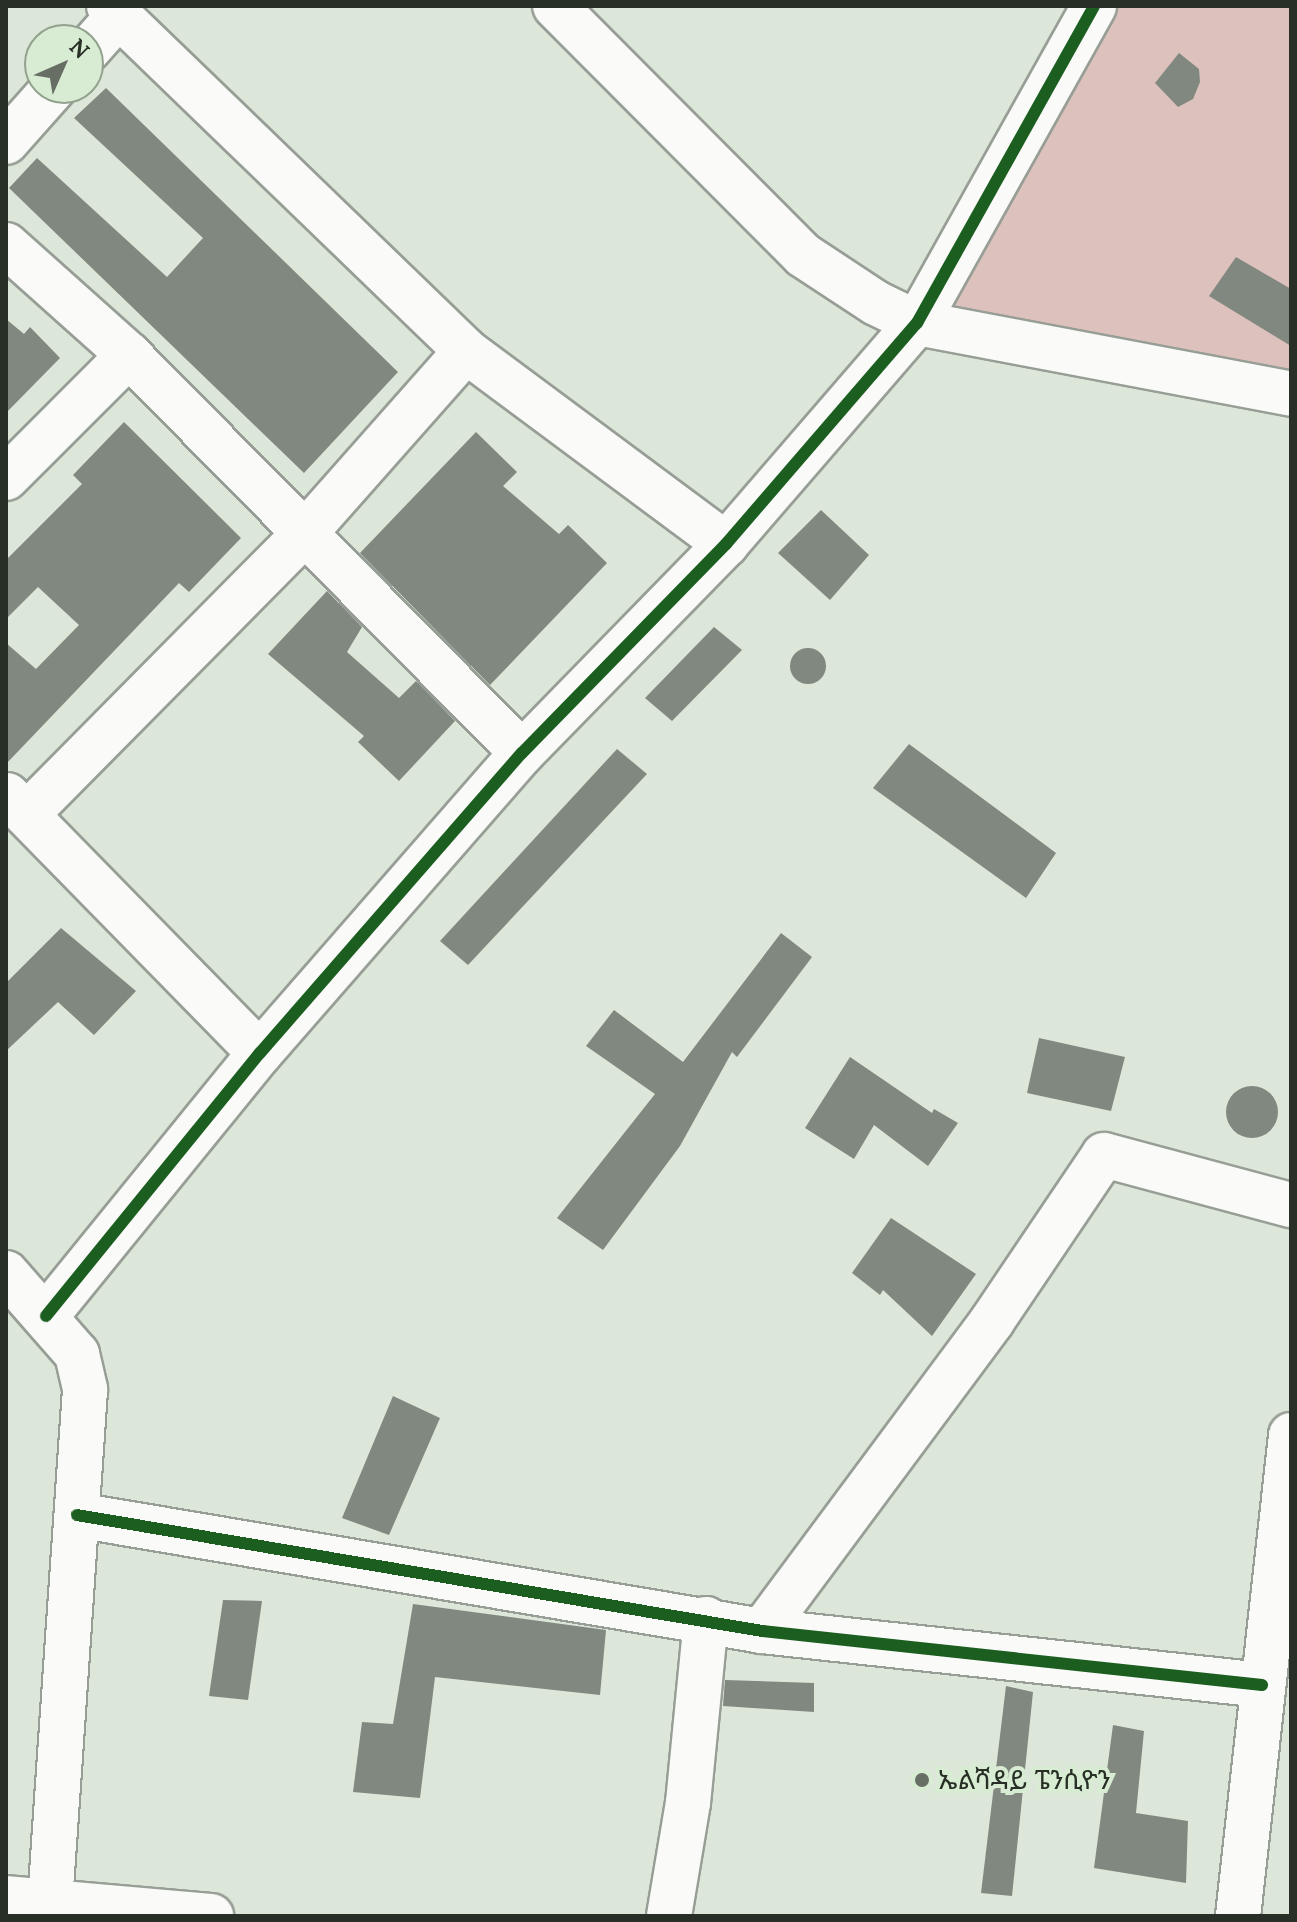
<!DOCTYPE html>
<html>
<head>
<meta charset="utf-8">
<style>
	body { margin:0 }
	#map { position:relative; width:1297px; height:1922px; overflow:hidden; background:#dce6d9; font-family:Lora,"Noto Sans Ethiopic",serif }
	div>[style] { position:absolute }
	.green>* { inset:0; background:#ddc1bc }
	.building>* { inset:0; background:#81887f }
	.round { border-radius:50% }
	.roads { filter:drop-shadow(2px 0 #979e95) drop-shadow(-2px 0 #979e95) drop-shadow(0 2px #979e95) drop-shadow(0 -2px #979e95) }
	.minor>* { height:44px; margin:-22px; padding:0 22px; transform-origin:22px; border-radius:22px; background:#fafbf9 }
	.cycleway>* { height:12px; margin:-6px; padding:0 6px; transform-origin:6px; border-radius:6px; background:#1b5e20 }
	.dots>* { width:22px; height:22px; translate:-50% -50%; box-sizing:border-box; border:4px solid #d8ecd3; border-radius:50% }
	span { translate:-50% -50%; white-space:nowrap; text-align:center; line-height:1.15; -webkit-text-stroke:8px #d8ecd3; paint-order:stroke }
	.poi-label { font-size:26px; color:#282f26 }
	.left { translate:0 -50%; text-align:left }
	.frame { position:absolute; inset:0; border:8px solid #282f26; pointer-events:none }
	.north { position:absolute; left:24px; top:24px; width:80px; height:80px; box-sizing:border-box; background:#d8ecd3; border:2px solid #92a08e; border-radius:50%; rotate:45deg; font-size:22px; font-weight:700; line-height:32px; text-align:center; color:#282f26 }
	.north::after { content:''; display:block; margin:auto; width:28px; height:36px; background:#676f65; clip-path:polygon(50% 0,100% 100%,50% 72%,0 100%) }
</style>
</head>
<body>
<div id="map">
	<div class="green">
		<i style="clip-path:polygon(1093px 6px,1291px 6px,1291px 393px,920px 313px)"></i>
	</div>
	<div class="building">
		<i style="clip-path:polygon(1179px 53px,1199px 69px,1200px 82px,1193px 99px,1178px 107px,1155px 83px)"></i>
		<i style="clip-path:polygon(106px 88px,398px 372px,304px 473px,9px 188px,37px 158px,167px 277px,203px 238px,74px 118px)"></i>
		<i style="clip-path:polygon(1236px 257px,1291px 289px,1291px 346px,1209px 296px)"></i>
		<i style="clip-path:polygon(6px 319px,24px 334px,30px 327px,60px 358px,6px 413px)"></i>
		<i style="clip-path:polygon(124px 422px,241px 538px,189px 592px,179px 583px,6px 764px,6px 643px,36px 669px,79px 625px,38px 587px,6px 619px,6px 560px,82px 484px,73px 475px)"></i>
		<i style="clip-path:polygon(476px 432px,517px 472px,503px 486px,559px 534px,568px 525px,607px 563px,490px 685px,360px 553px)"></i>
		<i style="clip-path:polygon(821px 510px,869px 555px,830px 600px,778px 553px)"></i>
		<i style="clip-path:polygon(327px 591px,362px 627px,347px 652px,399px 698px,416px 681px,455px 721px,399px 781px,358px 742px,364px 736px,268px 654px)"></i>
		<i style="clip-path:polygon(714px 627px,742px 650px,672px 721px,645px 698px)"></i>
		<i class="round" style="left:790px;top:648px;width:36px;height:36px"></i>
		<i style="clip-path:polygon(909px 744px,1056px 853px,1026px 898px,873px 788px)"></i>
		<i style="clip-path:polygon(617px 749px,647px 774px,468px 965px,440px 941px)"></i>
		<i style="clip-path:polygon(61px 928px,136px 991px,94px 1035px,58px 1002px,6px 1051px,6px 983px)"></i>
		<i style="clip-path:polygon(781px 933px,812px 957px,737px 1057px,732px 1052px,680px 1146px,603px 1250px,557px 1218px,655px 1094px,586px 1046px,614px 1010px,683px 1062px)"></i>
		<i style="clip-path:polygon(1039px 1038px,1125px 1057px,1111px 1111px,1027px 1093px)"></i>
		<i style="clip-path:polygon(850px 1057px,932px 1113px,934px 1109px,958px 1123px,928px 1166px,874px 1125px,854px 1159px,805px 1128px)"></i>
		<i class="round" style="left:1226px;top:1086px;width:52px;height:52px"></i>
		<i style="clip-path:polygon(891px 1218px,976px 1274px,932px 1336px,883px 1290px,880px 1295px,852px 1273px)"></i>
		<i style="clip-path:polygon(393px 1396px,440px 1418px,389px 1535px,342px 1518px)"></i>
		<i style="clip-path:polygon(223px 1600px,262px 1601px,248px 1700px,209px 1696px)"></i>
		<i style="clip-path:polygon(413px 1604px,606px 1630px,600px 1695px,435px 1677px,420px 1798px,353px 1792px,362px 1722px,393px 1724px)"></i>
		<i style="clip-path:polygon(725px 1680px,814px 1683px,814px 1712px,723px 1706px)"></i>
		<i style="clip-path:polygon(1006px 1686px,1033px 1692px,1012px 1896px,981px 1893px)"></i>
		<i style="clip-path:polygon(1113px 1725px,1144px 1731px,1136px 1813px,1188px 1821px,1186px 1883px,1094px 1868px)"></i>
	</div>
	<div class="roads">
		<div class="minor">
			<i style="left:109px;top:6px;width:496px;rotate:44deg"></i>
			<i style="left:466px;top:351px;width:324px;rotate:36.6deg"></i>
			<i style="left:555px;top:6px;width:351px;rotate:45.1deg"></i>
			<i style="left:803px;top:255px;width:87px;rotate:33.3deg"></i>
			<i style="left:876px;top:303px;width:46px;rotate:26deg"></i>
			<i style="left:917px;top:323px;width:381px;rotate:10.7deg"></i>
			<i style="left:88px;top:50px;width:47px;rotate:-48.5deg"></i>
			<i style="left:6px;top:142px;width:72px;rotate:-48.4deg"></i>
			<i style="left:6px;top:245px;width:165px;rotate:41.8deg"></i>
			<i style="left:129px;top:355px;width:559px;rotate:45.36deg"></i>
			<i style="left:6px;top:478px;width:174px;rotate:-45deg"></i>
			<i style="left:7px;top:795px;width:361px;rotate:45.6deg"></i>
			<i style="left:28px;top:813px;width:392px;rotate:-45.3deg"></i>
			<i style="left:304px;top:534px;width:244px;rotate:-48.5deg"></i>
			<i style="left:6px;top:1273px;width:108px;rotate:48.8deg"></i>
			<i style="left:77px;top:1354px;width:37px;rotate:77deg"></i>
			<i style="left:85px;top:1390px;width:513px;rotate:93.91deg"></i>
			<i style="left:46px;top:1316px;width:339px;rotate:-50.9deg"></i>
			<i style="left:260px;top:1053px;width:398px;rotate:-48.9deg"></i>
			<i style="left:522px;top:753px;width:292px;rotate:-45.7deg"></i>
			<i style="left:726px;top:544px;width:292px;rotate:-49.2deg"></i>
			<i style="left:917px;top:323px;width:363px;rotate:-60.8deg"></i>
			<i style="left:77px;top:1515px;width:695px;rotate:9.61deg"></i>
			<i style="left:762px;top:1631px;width:503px;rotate:6.16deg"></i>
			<i style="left:762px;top:1631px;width:386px;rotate:-53.4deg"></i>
			<i style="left:992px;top:1321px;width:200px;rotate:-56deg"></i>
			<i style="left:1104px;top:1155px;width:194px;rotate:15deg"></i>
			<i style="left:6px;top:1898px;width:206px;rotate:5deg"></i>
			<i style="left:669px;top:1916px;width:115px;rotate:-80.5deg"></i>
			<i style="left:688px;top:1803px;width:185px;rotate:-84.4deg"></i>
			<i style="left:1238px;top:1916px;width:484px;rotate:-83.7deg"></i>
		</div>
	</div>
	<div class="cycleway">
		<i style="left:46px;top:1316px;width:339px;rotate:-50.9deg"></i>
		<i style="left:260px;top:1053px;width:398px;rotate:-48.9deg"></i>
		<i style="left:522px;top:753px;width:292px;rotate:-45.7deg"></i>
		<i style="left:726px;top:544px;width:292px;rotate:-49.2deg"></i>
		<i style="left:917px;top:323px;width:363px;rotate:-60.8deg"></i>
		<i style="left:77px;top:1515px;width:695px;rotate:9.61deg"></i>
		<i style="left:762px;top:1631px;width:503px;rotate:6.16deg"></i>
	</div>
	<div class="dots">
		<i style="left:922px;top:1780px;background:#676f65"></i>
	</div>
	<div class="poi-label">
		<span class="left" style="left:938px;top:1780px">ኤልሻዳይ ፔንሲዮን</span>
	</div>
	<div class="frame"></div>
	<div class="north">N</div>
</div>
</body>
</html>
